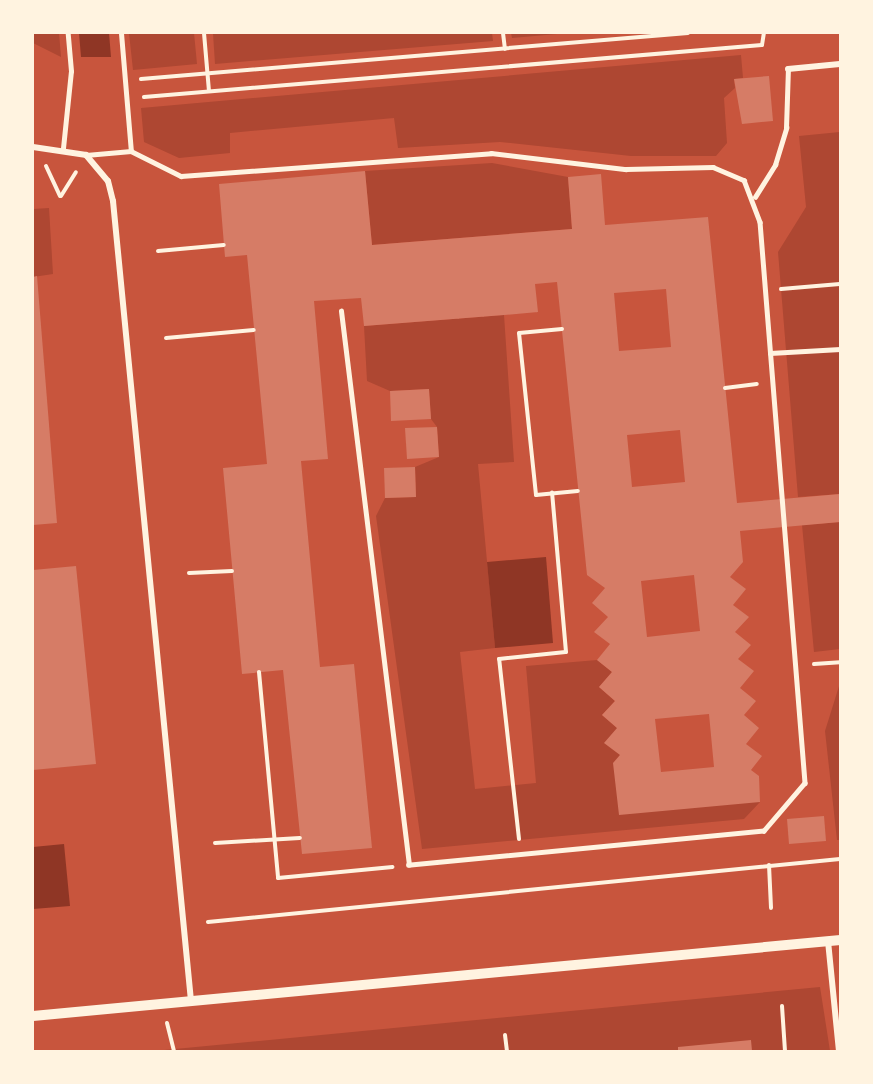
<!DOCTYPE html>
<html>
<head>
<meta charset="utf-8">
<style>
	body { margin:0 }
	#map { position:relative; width:873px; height:1084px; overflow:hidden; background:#c8553d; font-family:Merriweather,serif }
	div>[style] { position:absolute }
	.green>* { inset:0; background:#ae4732 }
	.water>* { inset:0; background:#8f3625 }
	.building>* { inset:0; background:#d67c66 }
	.path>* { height:4px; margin:-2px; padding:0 2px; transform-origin:2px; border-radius:2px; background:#fff3e0 }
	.service>* { height:4.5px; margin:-2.25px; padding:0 2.25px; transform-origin:2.25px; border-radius:2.25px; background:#fff3e0 }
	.pedestrian>* { height:5px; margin:-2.5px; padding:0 2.5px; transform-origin:2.5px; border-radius:2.5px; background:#fff3e0 }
	.minor>* { height:6px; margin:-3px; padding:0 3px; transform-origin:3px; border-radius:3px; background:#fff3e0 }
	.tertiary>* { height:10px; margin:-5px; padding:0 5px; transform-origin:5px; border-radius:5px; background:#fff3e0 }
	span { translate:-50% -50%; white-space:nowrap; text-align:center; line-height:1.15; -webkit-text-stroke:6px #fff3e0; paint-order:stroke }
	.frame { position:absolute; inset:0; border:34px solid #fff3e0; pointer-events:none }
</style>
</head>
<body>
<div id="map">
	<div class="green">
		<i style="clip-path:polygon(33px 33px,59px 33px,61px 57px,33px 43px)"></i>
		<i style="clip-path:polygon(129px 33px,194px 33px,197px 64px,133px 70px)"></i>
		<i style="clip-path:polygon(213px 33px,492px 33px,493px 41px,215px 64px)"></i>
		<i style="clip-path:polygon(511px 33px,557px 33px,557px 34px,512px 38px)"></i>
		<i style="clip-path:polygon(741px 55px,743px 78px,734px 79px,735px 88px,724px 98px,727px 143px,716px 156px,631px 156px,500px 142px,398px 148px,394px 118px,230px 133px,230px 153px,179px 158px,144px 142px,141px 108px)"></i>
		<i style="clip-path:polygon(840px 132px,840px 494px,798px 497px,778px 252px,806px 207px,799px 136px)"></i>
		<i style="clip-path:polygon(492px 163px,568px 177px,572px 229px,372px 245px,365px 171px)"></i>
		<i style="clip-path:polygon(49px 208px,53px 274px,33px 277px,33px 209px)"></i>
		<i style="clip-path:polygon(504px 315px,514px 462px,478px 464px,495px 648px,460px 652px,475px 789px,536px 783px,526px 666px,597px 660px,612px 672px,599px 687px,615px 701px,602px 715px,617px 728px,620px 755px,614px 763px,760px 802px,744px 819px,422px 849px,376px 516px,385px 498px,416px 497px,415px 467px,439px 457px,437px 427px,431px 419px,429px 389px,390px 391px,367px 381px,364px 326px)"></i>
		<i style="clip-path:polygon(840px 522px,840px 649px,814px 652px,802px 525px)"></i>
		<i style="clip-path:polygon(840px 683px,840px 840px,837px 840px,825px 731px)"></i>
		<i style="clip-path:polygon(820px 987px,830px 1051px,154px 1051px)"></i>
	</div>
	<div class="water">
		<i style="clip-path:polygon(79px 33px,109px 33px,111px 57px,81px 57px)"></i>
		<i style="clip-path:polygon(546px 557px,553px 643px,495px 648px,487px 562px)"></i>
		<i style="clip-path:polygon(64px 844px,70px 906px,33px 909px,33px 847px)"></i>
	</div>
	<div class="building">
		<i style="clip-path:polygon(769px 76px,773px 121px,742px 124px,734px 79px)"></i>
		<i style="clip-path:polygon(evenodd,365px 171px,372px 245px,572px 229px,568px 177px,601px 174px,605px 225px,708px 217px,737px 503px,840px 494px,840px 522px,740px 531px,743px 562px,730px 577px,746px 589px,733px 605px,749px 617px,735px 632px,751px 645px,738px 659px,754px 671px,740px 688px,756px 701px,744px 715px,759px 728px,746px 744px,762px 756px,751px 770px,759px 776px,760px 802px,619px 815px,613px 763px,620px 755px,604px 743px,617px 728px,602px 715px,615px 701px,599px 687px,612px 672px,597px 660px,610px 644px,594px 632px,608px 617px,592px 603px,605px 588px,587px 575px,557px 282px,535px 284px,538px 312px,504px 315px,364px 326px,361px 298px,314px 301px,328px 459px,301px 461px,320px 667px,354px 664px,372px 848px,302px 854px,283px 670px,242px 674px,223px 468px,267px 464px,247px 255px,225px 257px,219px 184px,365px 171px,666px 289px,671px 347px,619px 351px,614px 293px,666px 289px,365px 171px,680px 430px,685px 482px,632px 487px,627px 435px,680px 430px,365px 171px,694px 575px,700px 631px,647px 637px,641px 581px,694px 575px,365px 171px,709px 714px,714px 767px,661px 772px,655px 719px,709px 714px)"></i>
		<i style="clip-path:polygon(37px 276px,57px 523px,33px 525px,33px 277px)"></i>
		<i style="clip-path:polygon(429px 389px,431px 419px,391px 421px,390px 391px)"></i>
		<i style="clip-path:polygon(437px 427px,439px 457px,407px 459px,405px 428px)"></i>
		<i style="clip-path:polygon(415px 467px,416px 497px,385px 498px,384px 468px)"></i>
		<i style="clip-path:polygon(76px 566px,96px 764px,33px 770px,33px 570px)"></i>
		<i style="clip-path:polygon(824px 816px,826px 841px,789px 844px,787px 819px)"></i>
		<i style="clip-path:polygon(751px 1040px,752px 1051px,678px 1051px,678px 1047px)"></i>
	</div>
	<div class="path">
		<i style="left:204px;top:33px;width:58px;rotate:85.1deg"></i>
		<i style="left:503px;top:33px;width:16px;rotate:83deg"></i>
		<i style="left:141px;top:79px;width:549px;rotate:-4.81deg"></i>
		<i style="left:144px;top:97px;width:620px;rotate:-4.81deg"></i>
		<i style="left:762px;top:45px;width:12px;rotate:-81deg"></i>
		<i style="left:46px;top:166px;width:33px;rotate:65deg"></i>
		<i style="left:61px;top:196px;width:28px;rotate:-58deg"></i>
		<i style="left:158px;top:251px;width:66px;rotate:-5.2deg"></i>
		<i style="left:781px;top:289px;width:59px;rotate:-4.8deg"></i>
		<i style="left:562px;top:329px;width:43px;rotate:174.7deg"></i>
		<i style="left:519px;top:333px;width:163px;rotate:84deg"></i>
		<i style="left:536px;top:495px;width:42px;rotate:-5.4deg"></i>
		<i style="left:166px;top:338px;width:88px;rotate:-5.2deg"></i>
		<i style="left:725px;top:388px;width:32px;rotate:-7deg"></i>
		<i style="left:189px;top:573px;width:43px;rotate:-2.7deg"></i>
		<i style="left:814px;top:664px;width:26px;rotate:-4deg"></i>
		<i style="left:259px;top:672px;width:207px;rotate:84.7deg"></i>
		<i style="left:278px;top:878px;width:115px;rotate:-5.5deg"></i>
		<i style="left:519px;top:839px;width:181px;rotate:-96.3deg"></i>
		<i style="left:499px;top:659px;width:67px;rotate:-6deg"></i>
		<i style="left:566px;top:652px;width:160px;rotate:-95deg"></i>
		<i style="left:215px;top:843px;width:85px;rotate:-3.4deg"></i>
		<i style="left:769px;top:865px;width:43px;rotate:87.3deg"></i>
		<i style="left:208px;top:922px;width:635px;rotate:-5.69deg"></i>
		<i style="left:782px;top:1006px;width:45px;rotate:86.2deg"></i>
		<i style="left:167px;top:1023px;width:29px;rotate:76deg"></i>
		<i style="left:505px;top:1035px;width:16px;rotate:83deg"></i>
	</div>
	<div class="service">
		<i style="left:86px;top:155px;width:45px;rotate:-5.1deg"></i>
		<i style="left:131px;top:151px;width:56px;rotate:26.6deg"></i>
		<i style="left:181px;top:176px;width:311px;rotate:-4.2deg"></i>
		<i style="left:491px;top:153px;width:136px;rotate:6.8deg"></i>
		<i style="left:626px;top:169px;width:87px;rotate:-1.3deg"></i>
		<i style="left:713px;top:167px;width:34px;rotate:23deg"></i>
		<i style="left:744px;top:180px;width:45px;rotate:69.1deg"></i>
		<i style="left:760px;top:222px;width:563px;rotate:85.41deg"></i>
		<i style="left:805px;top:783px;width:63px;rotate:130.5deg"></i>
		<i style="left:764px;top:831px;width:357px;rotate:174.5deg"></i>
		<i style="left:409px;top:865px;width:558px;rotate:-97deg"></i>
		<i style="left:755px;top:197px;width:38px;rotate:-58deg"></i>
		<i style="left:775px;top:165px;width:39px;rotate:-73deg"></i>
		<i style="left:786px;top:128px;width:59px;rotate:-88.1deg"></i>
		<i style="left:770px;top:353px;width:70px;rotate:-3.3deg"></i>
	</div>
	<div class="pedestrian">
		<i style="left:121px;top:33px;width:118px;rotate:85.2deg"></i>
		<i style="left:63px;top:148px;width:77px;rotate:-84.1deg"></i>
		<i style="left:71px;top:71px;width:38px;rotate:-95deg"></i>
	</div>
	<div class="minor">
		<i style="left:788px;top:69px;width:52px;rotate:-5.5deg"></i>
		<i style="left:33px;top:147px;width:54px;rotate:8.6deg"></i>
		<i style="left:86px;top:155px;width:34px;rotate:50deg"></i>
		<i style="left:108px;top:181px;width:21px;rotate:76deg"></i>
		<i style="left:113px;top:201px;width:804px;rotate:84.43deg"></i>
		<i style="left:828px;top:941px;width:111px;rotate:84.3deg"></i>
	</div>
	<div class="tertiary">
		<i style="left:33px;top:1016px;width:811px;rotate:-5.38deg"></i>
	</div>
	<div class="frame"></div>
</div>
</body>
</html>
